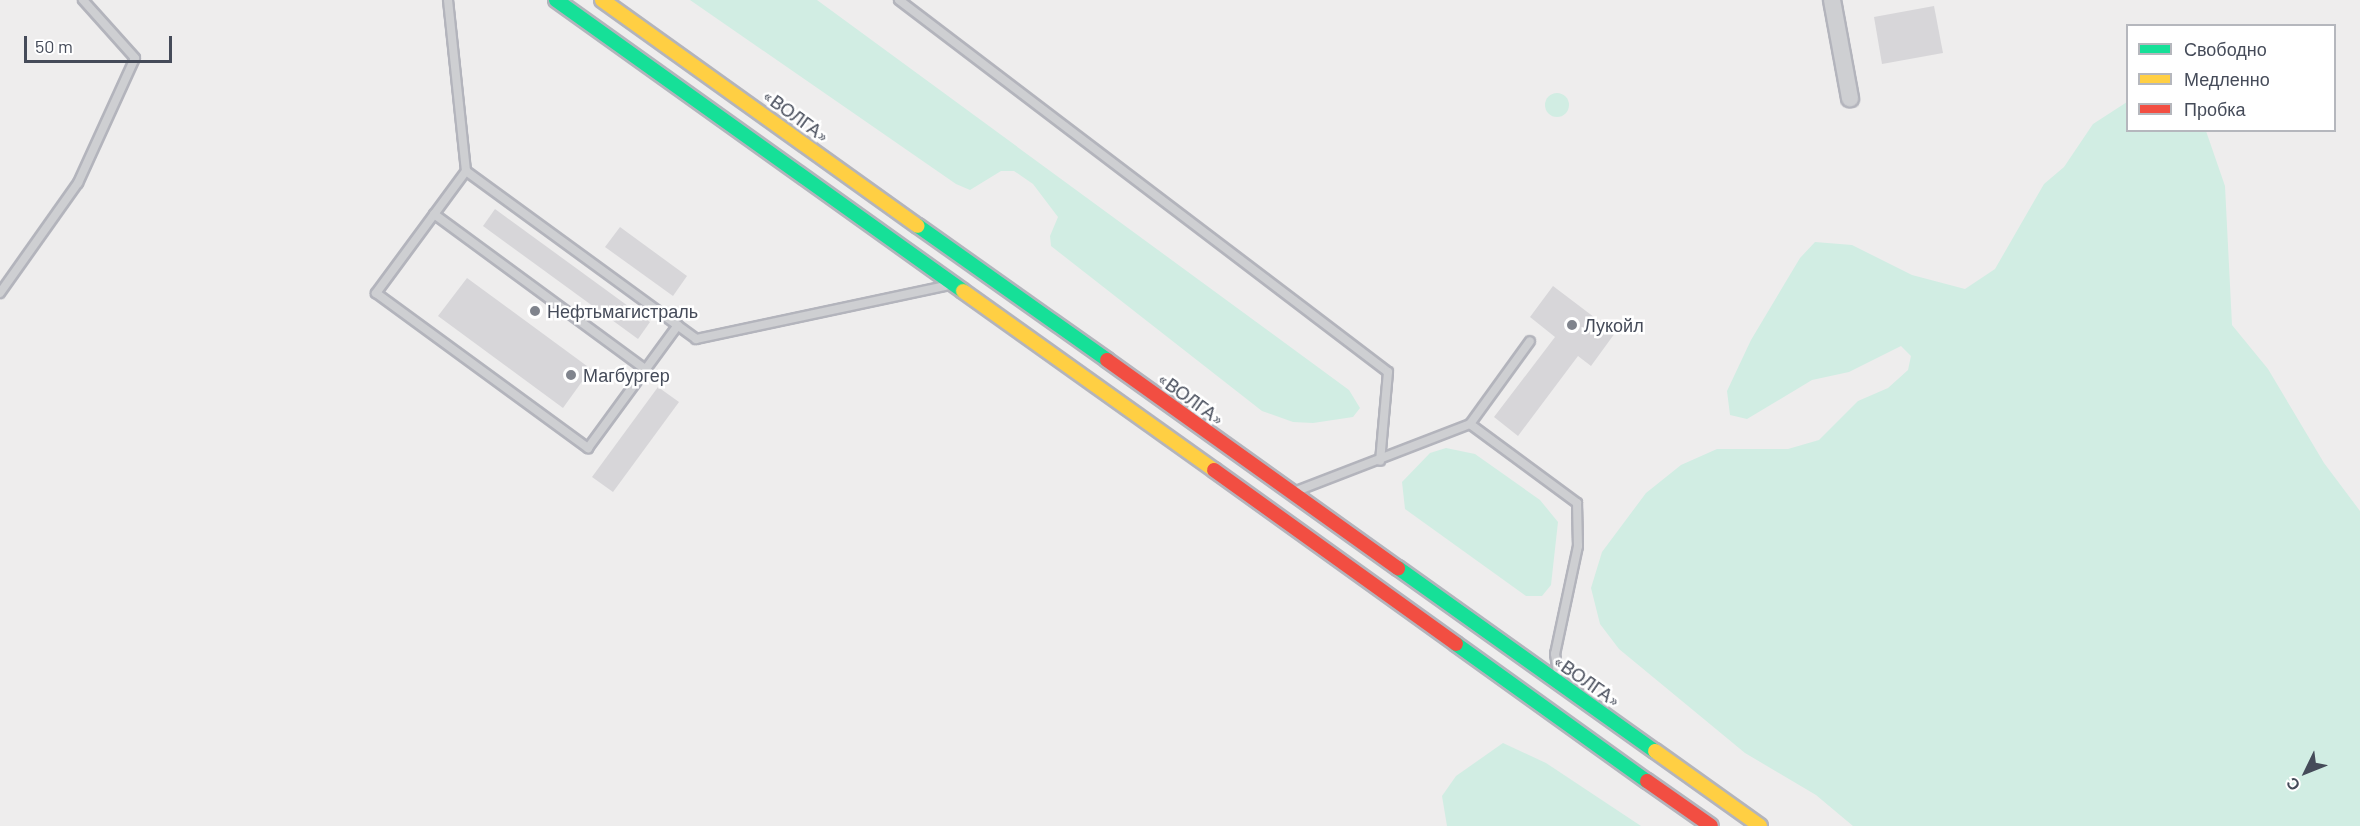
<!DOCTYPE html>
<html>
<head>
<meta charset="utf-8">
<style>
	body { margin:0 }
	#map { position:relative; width:2360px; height:826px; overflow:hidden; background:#eeeded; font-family:Barlow,sans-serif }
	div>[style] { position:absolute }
	.green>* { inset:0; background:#d1ede3 }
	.round { border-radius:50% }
	.building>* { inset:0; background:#d7d6d9 }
	.roads { filter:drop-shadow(2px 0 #b3b4bc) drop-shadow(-2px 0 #b3b4bc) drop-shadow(0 2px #b3b4bc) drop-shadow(0 -2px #b3b4bc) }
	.lane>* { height:8px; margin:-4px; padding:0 4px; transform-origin:4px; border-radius:4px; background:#cecfd2 }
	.street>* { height:16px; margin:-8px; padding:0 8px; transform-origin:8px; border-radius:8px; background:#cecfd2 }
	.fast>* { height:14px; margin:-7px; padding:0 7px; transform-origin:7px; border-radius:7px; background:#16e098 }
	.slow>* { height:14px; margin:-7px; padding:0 7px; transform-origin:7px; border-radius:7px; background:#ffcf43 }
	.jam>* { height:14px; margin:-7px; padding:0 7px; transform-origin:7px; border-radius:7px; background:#f24e42 }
	.dots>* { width:16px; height:16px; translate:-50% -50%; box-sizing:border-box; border:3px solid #fff; border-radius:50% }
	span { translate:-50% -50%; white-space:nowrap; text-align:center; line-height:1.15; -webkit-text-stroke:5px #fff; paint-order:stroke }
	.street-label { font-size:18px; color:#454b59 }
	.poi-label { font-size:18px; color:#454b59 }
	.left { translate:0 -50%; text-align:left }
	.legend { position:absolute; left:2126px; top:24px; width:210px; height:108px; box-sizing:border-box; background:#fff; border:2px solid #b5b7bd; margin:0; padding:8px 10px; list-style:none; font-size:18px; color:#454b59 }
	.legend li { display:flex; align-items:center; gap:12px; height:30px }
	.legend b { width:30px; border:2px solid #b5b7bd }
	.north { position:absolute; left:2276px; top:742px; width:60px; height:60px; -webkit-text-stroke:4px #fff; paint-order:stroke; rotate:227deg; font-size:16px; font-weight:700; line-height:24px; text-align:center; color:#454b59 }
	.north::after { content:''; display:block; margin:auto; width:21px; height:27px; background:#454b59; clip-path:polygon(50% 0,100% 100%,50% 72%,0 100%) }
	.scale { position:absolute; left:24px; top:36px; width:148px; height:27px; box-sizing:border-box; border:3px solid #454b59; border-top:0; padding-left:8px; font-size:18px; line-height:21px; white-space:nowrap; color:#454b59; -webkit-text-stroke:4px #fff; paint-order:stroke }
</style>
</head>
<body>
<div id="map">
	<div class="green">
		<i style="clip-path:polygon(690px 0,817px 0,1349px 390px,1360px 408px,1353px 417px,1313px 423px,1293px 422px,1262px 411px,1051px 246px,1050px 236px,1058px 217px,1033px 184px,1014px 171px,1001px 171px,970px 190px,956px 184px)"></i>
		<i class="round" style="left:1545px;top:93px;width:24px;height:24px"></i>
		<i style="clip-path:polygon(2127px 102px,2128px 130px,2206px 131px,2225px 186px,2232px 325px,2268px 369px,2324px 463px,2360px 511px,2360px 826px,1853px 826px,1816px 795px,1745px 753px,1619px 649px,1600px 624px,1591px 588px,1602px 552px,1646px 493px,1681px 465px,1717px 449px,1788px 449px,1819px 440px,1858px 401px,1888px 388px,1908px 370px,1911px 356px,1901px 346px,1849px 372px,1812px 380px,1747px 419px,1730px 415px,1727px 391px,1751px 340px,1800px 258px,1815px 242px,1852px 245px,1912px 275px,1965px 289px,1995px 269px,2044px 184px,2064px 167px,2093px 124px)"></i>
		<i style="clip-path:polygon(1446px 448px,1475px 454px,1540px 500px,1558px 522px,1551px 585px,1542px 596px,1526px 596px,1405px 509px,1402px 482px,1430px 453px)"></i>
		<i style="clip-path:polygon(1503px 743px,1546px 763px,1641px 826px,1447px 826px,1442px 796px,1456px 776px)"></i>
	</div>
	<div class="building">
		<i style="clip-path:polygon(1934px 6px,1943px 53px,1882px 64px,1874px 17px)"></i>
		<i style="clip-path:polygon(495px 209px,650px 322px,638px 339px,483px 226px)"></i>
		<i style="clip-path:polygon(620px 227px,687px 276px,673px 296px,605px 247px)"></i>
		<i style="clip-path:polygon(467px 278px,591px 369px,563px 408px,438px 316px)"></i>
		<i style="clip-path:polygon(1553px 286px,1615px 333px,1591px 366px,1578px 356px,1518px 436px,1494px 417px,1555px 337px,1530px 317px)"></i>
		<i style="clip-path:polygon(658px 387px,679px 402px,613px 492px,592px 477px)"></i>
	</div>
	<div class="roads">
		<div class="lane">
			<i style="left:448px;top:0;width:172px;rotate:84deg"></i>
			<i style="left:466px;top:171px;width:285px;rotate:36.1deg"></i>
			<i style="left:696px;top:339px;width:255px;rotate:-12deg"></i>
			<i style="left:899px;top:0;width:614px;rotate:37.26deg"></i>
			<i style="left:1388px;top:372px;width:89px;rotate:95.1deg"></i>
			<i style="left:466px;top:171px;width:152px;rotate:126.4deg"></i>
			<i style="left:376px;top:293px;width:263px;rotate:36.2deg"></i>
			<i style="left:588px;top:448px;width:152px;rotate:-53.8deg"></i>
			<i style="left:434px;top:214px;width:263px;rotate:36.3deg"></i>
			<i style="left:0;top:293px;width:135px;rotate:-54.7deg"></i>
			<i style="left:78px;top:183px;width:137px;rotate:-65.5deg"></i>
			<i style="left:135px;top:58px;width:78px;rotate:-131.9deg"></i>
			<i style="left:1470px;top:424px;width:102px;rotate:-54.1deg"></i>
			<i style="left:1299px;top:490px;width:183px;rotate:-21.1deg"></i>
			<i style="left:1470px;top:424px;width:133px;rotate:36.4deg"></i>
			<i style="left:1577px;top:503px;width:43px;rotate:88.7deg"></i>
			<i style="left:1578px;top:546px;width:110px;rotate:102deg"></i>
			<i style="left:1555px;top:654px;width:18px;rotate:81deg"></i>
		</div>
		<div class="street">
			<i style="left:1832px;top:0;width:100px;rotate:79.6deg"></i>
		</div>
		<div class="fast">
			<i style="left:556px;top:0;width:500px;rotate:35.56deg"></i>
			<i style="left:918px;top:226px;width:232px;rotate:35.3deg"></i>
			<i style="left:1398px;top:568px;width:315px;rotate:35.5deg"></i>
			<i style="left:1456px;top:644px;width:235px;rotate:35.7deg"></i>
		</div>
		<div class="slow">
			<i style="left:602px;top:0;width:388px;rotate:35.6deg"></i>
			<i style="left:963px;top:291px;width:308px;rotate:35.5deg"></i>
			<i style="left:1655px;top:751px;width:129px;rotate:35.5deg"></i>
		</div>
		<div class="jam">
			<i style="left:1107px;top:360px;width:358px;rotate:35.6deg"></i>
			<i style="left:1214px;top:470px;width:298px;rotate:35.7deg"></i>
			<i style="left:1647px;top:781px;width:78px;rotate:35.1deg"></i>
		</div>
	</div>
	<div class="dots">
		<i style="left:535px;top:311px;background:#80848d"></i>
		<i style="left:1572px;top:325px;background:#80848d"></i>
		<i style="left:571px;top:375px;background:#80848d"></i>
	</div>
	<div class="street-label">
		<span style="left:796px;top:116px;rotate:36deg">«ВОЛГА»</span>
		<span style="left:1191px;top:399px;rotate:36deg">«ВОЛГА»</span>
		<span style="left:1587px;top:681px;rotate:35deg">«ВОЛГА»</span>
	</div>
	<div class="poi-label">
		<span class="left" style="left:547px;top:311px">Нефтьмагистраль</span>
		<span class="left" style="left:1584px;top:325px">Лукойл</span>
		<span class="left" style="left:583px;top:375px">Магбургер</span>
	</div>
	<ul class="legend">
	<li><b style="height:8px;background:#16e098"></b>Свободно</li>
	<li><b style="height:8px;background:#ffcf43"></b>Медленно</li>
	<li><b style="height:8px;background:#f24e42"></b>Пробка</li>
	</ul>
	<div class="north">С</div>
	<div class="scale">50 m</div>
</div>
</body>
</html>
